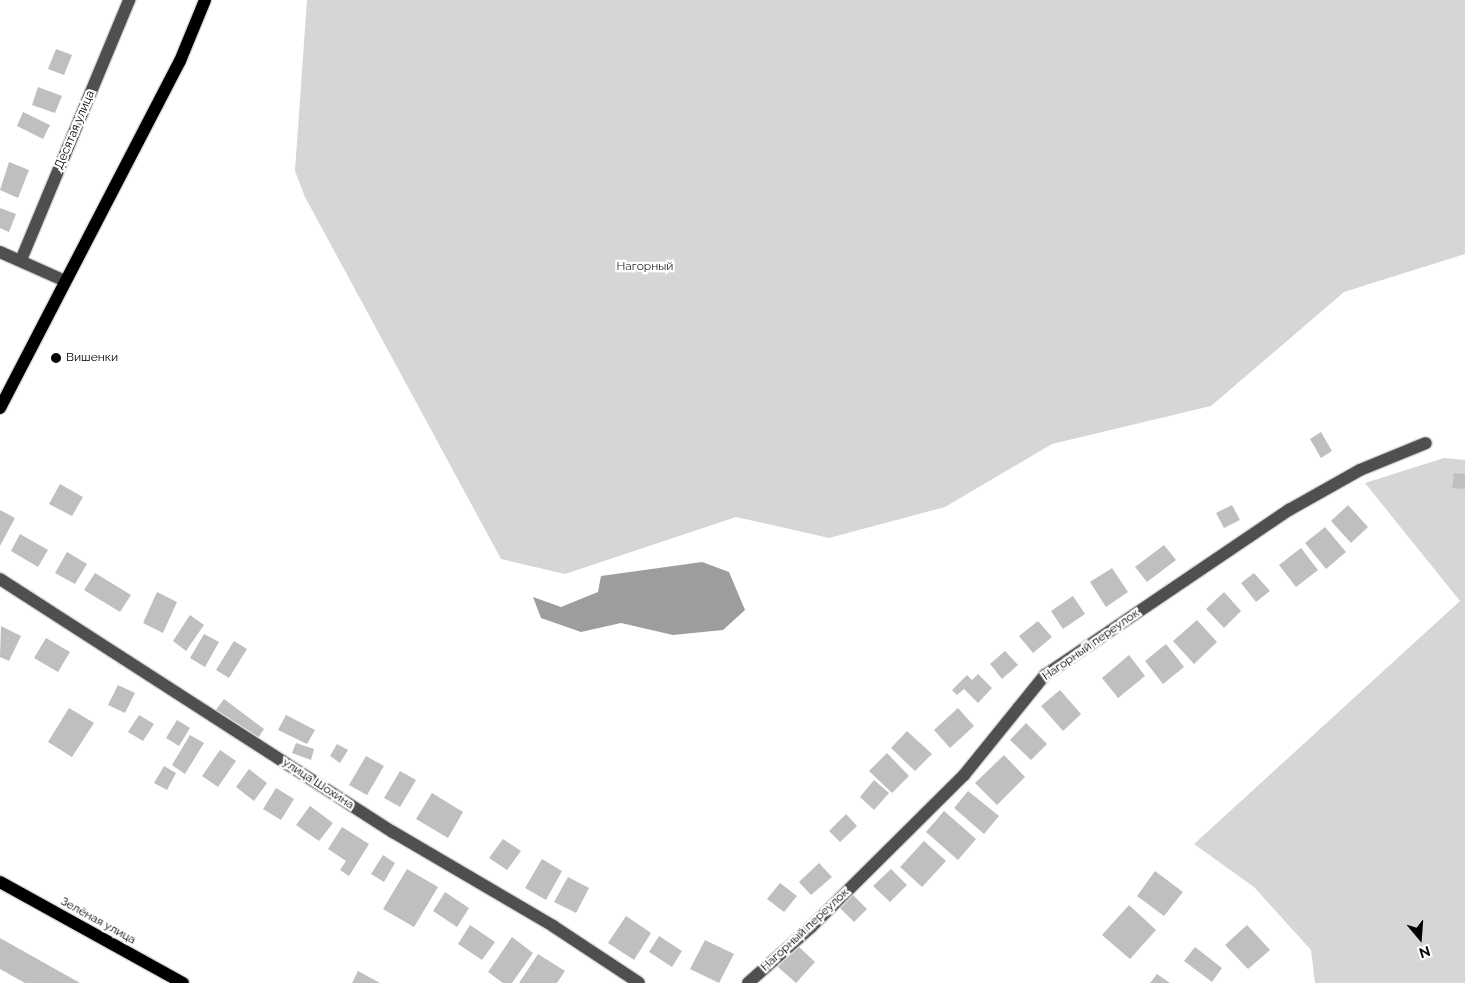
<!DOCTYPE html>
<html>
<head>
<meta charset="utf-8">
<style>
	body { margin:0 }
	#map { position:relative; width:1465px; height:983px; overflow:hidden; background:#fff; font-family:Raleway,sans-serif }
	div>[style] { position:absolute }
	.green>* { inset:0; background:#d6d6d6 }
	.water>* { inset:0; background:#9d9d9d }
	.building>* { inset:0; background:#bfbfbf }
	.roads { filter:drop-shadow(1px 0 #dbdbdb) drop-shadow(-1px 0 #dbdbdb) drop-shadow(0 1px #dbdbdb) drop-shadow(0 -1px #dbdbdb) }
	.minor>* { height:12px; margin:-6px; padding:0 6px; transform-origin:6px; border-radius:6px; background:#4f4f4f }
	.major>* { height:12px; margin:-6px; padding:0 6px; transform-origin:6px; border-radius:6px; background:#000 }
	.dots>* { width:14px; height:14px; translate:-50% -50%; box-sizing:border-box; border:2px solid #fff; border-radius:50% }
	span { translate:-50% -50%; white-space:nowrap; text-align:center; line-height:1.15; -webkit-text-stroke:4.5px #fff; paint-order:stroke }
	.street-label { font-size:12px; color:#000 }
	.park-label { font-size:12px; color:#2d2d2d }
	.poi-label { font-size:12px; color:#000 }
	.left { translate:0 -50%; text-align:left }
	.north { position:absolute; left:1395px; top:913px; width:50px; height:50px; -webkit-text-stroke:4px #fff; paint-order:stroke; rotate:162deg; font-size:14px; font-weight:700; line-height:20px; text-align:center; color:#000 }
	.north::after { content:''; display:block; margin:auto; width:18px; height:22px; background:#000; clip-path:polygon(50% 0,100% 100%,50% 72%,0 100%) }
</style>
</head>
<body>
<div id="map">
	<div class="green">
		<i style="clip-path:polygon(307px 0,1465px 0,1465px 254px,1344px 292px,1211px 406px,1052px 444px,945px 507px,829px 538px,736px 517px,565px 574px,501px 559px,305px 197px,295px 171px)"></i>
		<i style="clip-path:polygon(1444px 458px,1465px 460px,1465px 983px,1315px 983px,1311px 950px,1254px 887px,1194px 844px,1460px 601px,1365px 483px)"></i>
	</div>
	<div class="water">
		<i style="clip-path:polygon(702px 562px,729px 572px,745px 610px,723px 630px,673px 635px,621px 623px,581px 632px,541px 618px,533px 597px,561px 607px,598px 592px,601px 576px)"></i>
	</div>
	<div class="building">
		<i style="clip-path:polygon(56px 49px,72px 55px,64px 75px,48px 69px)"></i>
		<i style="clip-path:polygon(38px 87px,62px 96px,55px 113px,32px 105px)"></i>
		<i style="clip-path:polygon(23px 112px,50px 125px,43px 139px,17px 126px)"></i>
		<i style="clip-path:polygon(9px 162px,29px 170px,18px 198px,0 190px)"></i>
		<i style="clip-path:polygon(0 208px,16px 214px,9px 232px,0 228px)"></i>
		<i style="clip-path:polygon(1321px 432px,1332px 451px,1321px 458px,1310px 439px)"></i>
		<i style="clip-path:polygon(1454px 473px,1465px 474px,1465px 489px,1452px 488px)"></i>
		<i style="clip-path:polygon(60px 484px,83px 497px,72px 516px,49px 504px)"></i>
		<i style="clip-path:polygon(1232px 505px,1240px 520px,1224px 528px,1216px 513px)"></i>
		<i style="clip-path:polygon(1348px 505px,1368px 527px,1351px 543px,1331px 521px)"></i>
		<i style="clip-path:polygon(0 510px,15px 518px,0 546px)"></i>
		<i style="clip-path:polygon(1325px 527px,1346px 552px,1326px 569px,1305px 543px)"></i>
		<i style="clip-path:polygon(20px 534px,48px 550px,38px 567px,11px 551px)"></i>
		<i style="clip-path:polygon(1164px 545px,1176px 560px,1147px 582px,1135px 567px)"></i>
		<i style="clip-path:polygon(1301px 548px,1318px 570px,1296px 587px,1279px 565px)"></i>
		<i style="clip-path:polygon(67px 552px,87px 564px,75px 584px,55px 573px)"></i>
		<i style="clip-path:polygon(1112px 568px,1128px 592px,1106px 607px,1090px 582px)"></i>
		<i style="clip-path:polygon(95px 573px,131px 595px,120px 612px,84px 590px)"></i>
		<i style="clip-path:polygon(1254px 573px,1270px 591px,1256px 602px,1241px 583px)"></i>
		<i style="clip-path:polygon(157px 592px,177px 602px,163px 633px,143px 623px)"></i>
		<i style="clip-path:polygon(1224px 592px,1241px 611px,1224px 628px,1206px 609px)"></i>
		<i style="clip-path:polygon(1073px 596px,1085px 614px,1063px 629px,1051px 611px)"></i>
		<i style="clip-path:polygon(190px 615px,204px 625px,186px 651px,173px 641px)"></i>
		<i style="clip-path:polygon(1197px 620px,1217px 642px,1194px 664px,1173px 641px)"></i>
		<i style="clip-path:polygon(1038px 621px,1052px 637px,1033px 653px,1019px 636px)"></i>
		<i style="clip-path:polygon(1px 626px,21px 636px,9px 661px,0 657px)"></i>
		<i style="clip-path:polygon(204px 634px,219px 642px,205px 667px,190px 658px)"></i>
		<i style="clip-path:polygon(46px 638px,70px 652px,58px 672px,34px 658px)"></i>
		<i style="clip-path:polygon(234px 641px,247px 649px,229px 678px,216px 670px)"></i>
		<i style="clip-path:polygon(1166px 644px,1184px 667px,1163px 684px,1145px 661px)"></i>
		<i style="clip-path:polygon(1005px 651px,1018px 665px,1002px 679px,990px 664px)"></i>
		<i style="clip-path:polygon(1129px 655px,1145px 676px,1118px 698px,1102px 678px)"></i>
		<i style="clip-path:polygon(978px 674px,992px 688px,978px 703px,964px 689px,957px 695px,952px 690px,967px 675px,972px 680px)"></i>
		<i style="clip-path:polygon(118px 685px,135px 693px,125px 713px,108px 705px)"></i>
		<i style="clip-path:polygon(1060px 690px,1081px 714px,1063px 731px,1041px 706px)"></i>
		<i style="clip-path:polygon(224px 699px,264px 729px,256px 741px,215px 711px)"></i>
		<i style="clip-path:polygon(69px 708px,94px 723px,72px 757px,48px 742px)"></i>
		<i style="clip-path:polygon(958px 708px,974px 726px,950px 748px,934px 730px)"></i>
		<i style="clip-path:polygon(139px 715px,154px 724px,143px 741px,128px 732px)"></i>
		<i style="clip-path:polygon(286px 715px,315px 730px,307px 744px,278px 730px)"></i>
		<i style="clip-path:polygon(177px 720px,190px 728px,179px 746px,166px 738px)"></i>
		<i style="clip-path:polygon(1026px 723px,1047px 744px,1031px 760px,1010px 740px)"></i>
		<i style="clip-path:polygon(907px 731px,932px 754px,915px 771px,891px 748px)"></i>
		<i style="clip-path:polygon(190px 735px,204px 743px,185px 774px,172px 765px)"></i>
		<i style="clip-path:polygon(296px 743px,314px 749px,311px 760px,292px 753px)"></i>
		<i style="clip-path:polygon(337px 744px,348px 750px,340px 763px,330px 756px)"></i>
		<i style="clip-path:polygon(220px 750px,236px 761px,218px 787px,202px 776px)"></i>
		<i style="clip-path:polygon(887px 753px,909px 776px,892px 793px,869px 771px)"></i>
		<i style="clip-path:polygon(1004px 755px,1025px 777px,997px 805px,975px 783px)"></i>
		<i style="clip-path:polygon(366px 756px,384px 766px,367px 795px,349px 785px)"></i>
		<i style="clip-path:polygon(164px 766px,176px 773px,167px 790px,154px 783px)"></i>
		<i style="clip-path:polygon(249px 769px,267px 783px,254px 801px,236px 787px)"></i>
		<i style="clip-path:polygon(400px 771px,416px 780px,400px 807px,384px 798px)"></i>
		<i style="clip-path:polygon(874px 780px,889px 793px,874px 810px,860px 797px)"></i>
		<i style="clip-path:polygon(276px 788px,294px 799px,281px 820px,263px 809px)"></i>
		<i style="clip-path:polygon(968px 791px,999px 816px,984px 834px,954px 808px)"></i>
		<i style="clip-path:polygon(432px 793px,463px 812px,448px 838px,416px 819px)"></i>
		<i style="clip-path:polygon(310px 806px,333px 823px,319px 841px,296px 825px)"></i>
		<i style="clip-path:polygon(944px 811px,976px 839px,958px 860px,926px 832px)"></i>
		<i style="clip-path:polygon(846px 814px,857px 826px,840px 842px,829px 831px)"></i>
		<i style="clip-path:polygon(342px 827px,369px 844px,349px 876px,340px 870px,346px 861px,328px 849px)"></i>
		<i style="clip-path:polygon(503px 839px,521px 851px,507px 870px,489px 858px)"></i>
		<i style="clip-path:polygon(924px 841px,946px 861px,922px 887px,900px 867px)"></i>
		<i style="clip-path:polygon(383px 855px,395px 863px,384px 882px,371px 874px)"></i>
		<i style="clip-path:polygon(542px 859px,562px 871px,546px 900px,525px 888px)"></i>
		<i style="clip-path:polygon(819px 863px,832px 877px,811px 895px,799px 882px)"></i>
		<i style="clip-path:polygon(407px 869px,438px 887px,414px 927px,383px 909px)"></i>
		<i style="clip-path:polygon(891px 869px,907px 885px,890px 902px,873px 886px)"></i>
		<i style="clip-path:polygon(1155px 871px,1183px 892px,1164px 916px,1137px 896px)"></i>
		<i style="clip-path:polygon(568px 877px,589px 888px,576px 913px,554px 902px)"></i>
		<i style="clip-path:polygon(780px 883px,797px 896px,784px 912px,767px 899px)"></i>
		<i style="clip-path:polygon(445px 892px,469px 908px,457px 927px,433px 911px)"></i>
		<i style="clip-path:polygon(852px 894px,867px 909px,854px 922px,839px 907px)"></i>
		<i style="clip-path:polygon(1129px 905px,1156px 930px,1130px 959px,1102px 935px)"></i>
		<i style="clip-path:polygon(626px 916px,651px 933px,634px 960px,608px 943px)"></i>
		<i style="clip-path:polygon(470px 925px,495px 942px,482px 960px,458px 944px)"></i>
		<i style="clip-path:polygon(1247px 925px,1270px 950px,1248px 969px,1225px 945px)"></i>
		<i style="clip-path:polygon(659px 936px,682px 951px,672px 967px,649px 952px)"></i>
		<i style="clip-path:polygon(512px 937px,533px 953px,512px 983px,503px 983px,488px 972px)"></i>
		<i style="clip-path:polygon(0 938px,80px 983px,25px 983px,0 969px)"></i>
		<i style="clip-path:polygon(705px 940px,734px 954px,719px 983px,690px 969px)"></i>
		<i style="clip-path:polygon(798px 946px,815px 962px,796px 983px,778px 967px)"></i>
		<i style="clip-path:polygon(1195px 947px,1222px 968px,1212px 982px,1184px 961px)"></i>
		<i style="clip-path:polygon(538px 954px,565px 971px,557px 983px,519px 983px)"></i>
		<i style="clip-path:polygon(358px 971px,380px 983px,352px 983px)"></i>
		<i style="clip-path:polygon(1157px 974px,1170px 983px,1150px 983px)"></i>
	</div>
	<div class="roads">
		<div class="minor">
			<i style="left:0;top:252px;width:71px;rotate:24deg"></i>
			<i style="left:21px;top:260px;width:282px;rotate:-67.4deg"></i>
			<i style="left:0;top:579px;width:467px;rotate:32.8deg"></i>
			<i style="left:393px;top:832px;width:186px;rotate:30.4deg"></i>
			<i style="left:553px;top:926px;width:103px;rotate:33.5deg"></i>
			<i style="left:748px;top:983px;width:84px;rotate:-41.6deg"></i>
			<i style="left:811px;top:927px;width:216px;rotate:-44.8deg"></i>
			<i style="left:964px;top:775px;width:129px;rotate:-51deg"></i>
			<i style="left:1045px;top:675px;width:295px;rotate:-34.1deg"></i>
			<i style="left:1289px;top:510px;width:81px;rotate:-29.4deg"></i>
			<i style="left:1360px;top:470px;width:71px;rotate:-22.2deg"></i>
		</div>
		<div class="major">
			<i style="left:0;top:408px;width:391px;rotate:-62.6deg"></i>
			<i style="left:180px;top:61px;width:66px;rotate:-67.7deg"></i>
			<i style="left:0;top:882px;width:209px;rotate:28.9deg"></i>
		</div>
	</div>
	<div class="dots">
		<i style="left:56px;top:358px;background:#000"></i>
	</div>
	<div class="street-label">
		<span style="left:75px;top:130px;rotate:-67deg">Десятая улица</span>
		<span style="left:1091px;top:645px;rotate:-35deg">Нагорный переулок</span>
		<span style="left:318px;top:784px;rotate:33deg">улица Шохина</span>
		<span style="left:98px;top:921px;rotate:29deg">Зелёная улица</span>
		<span style="left:805px;top:930px;rotate:-43deg">Нагорный переулок</span>
	</div>
	<div class="park-label">
		<span style="left:645px;top:267px">Нагорный</span>
	</div>
	<div class="poi-label">
		<span class="left" style="left:66px;top:358px">Вишенки</span>
	</div>
	<div class="north">N</div>
</div>
</body>
</html>
